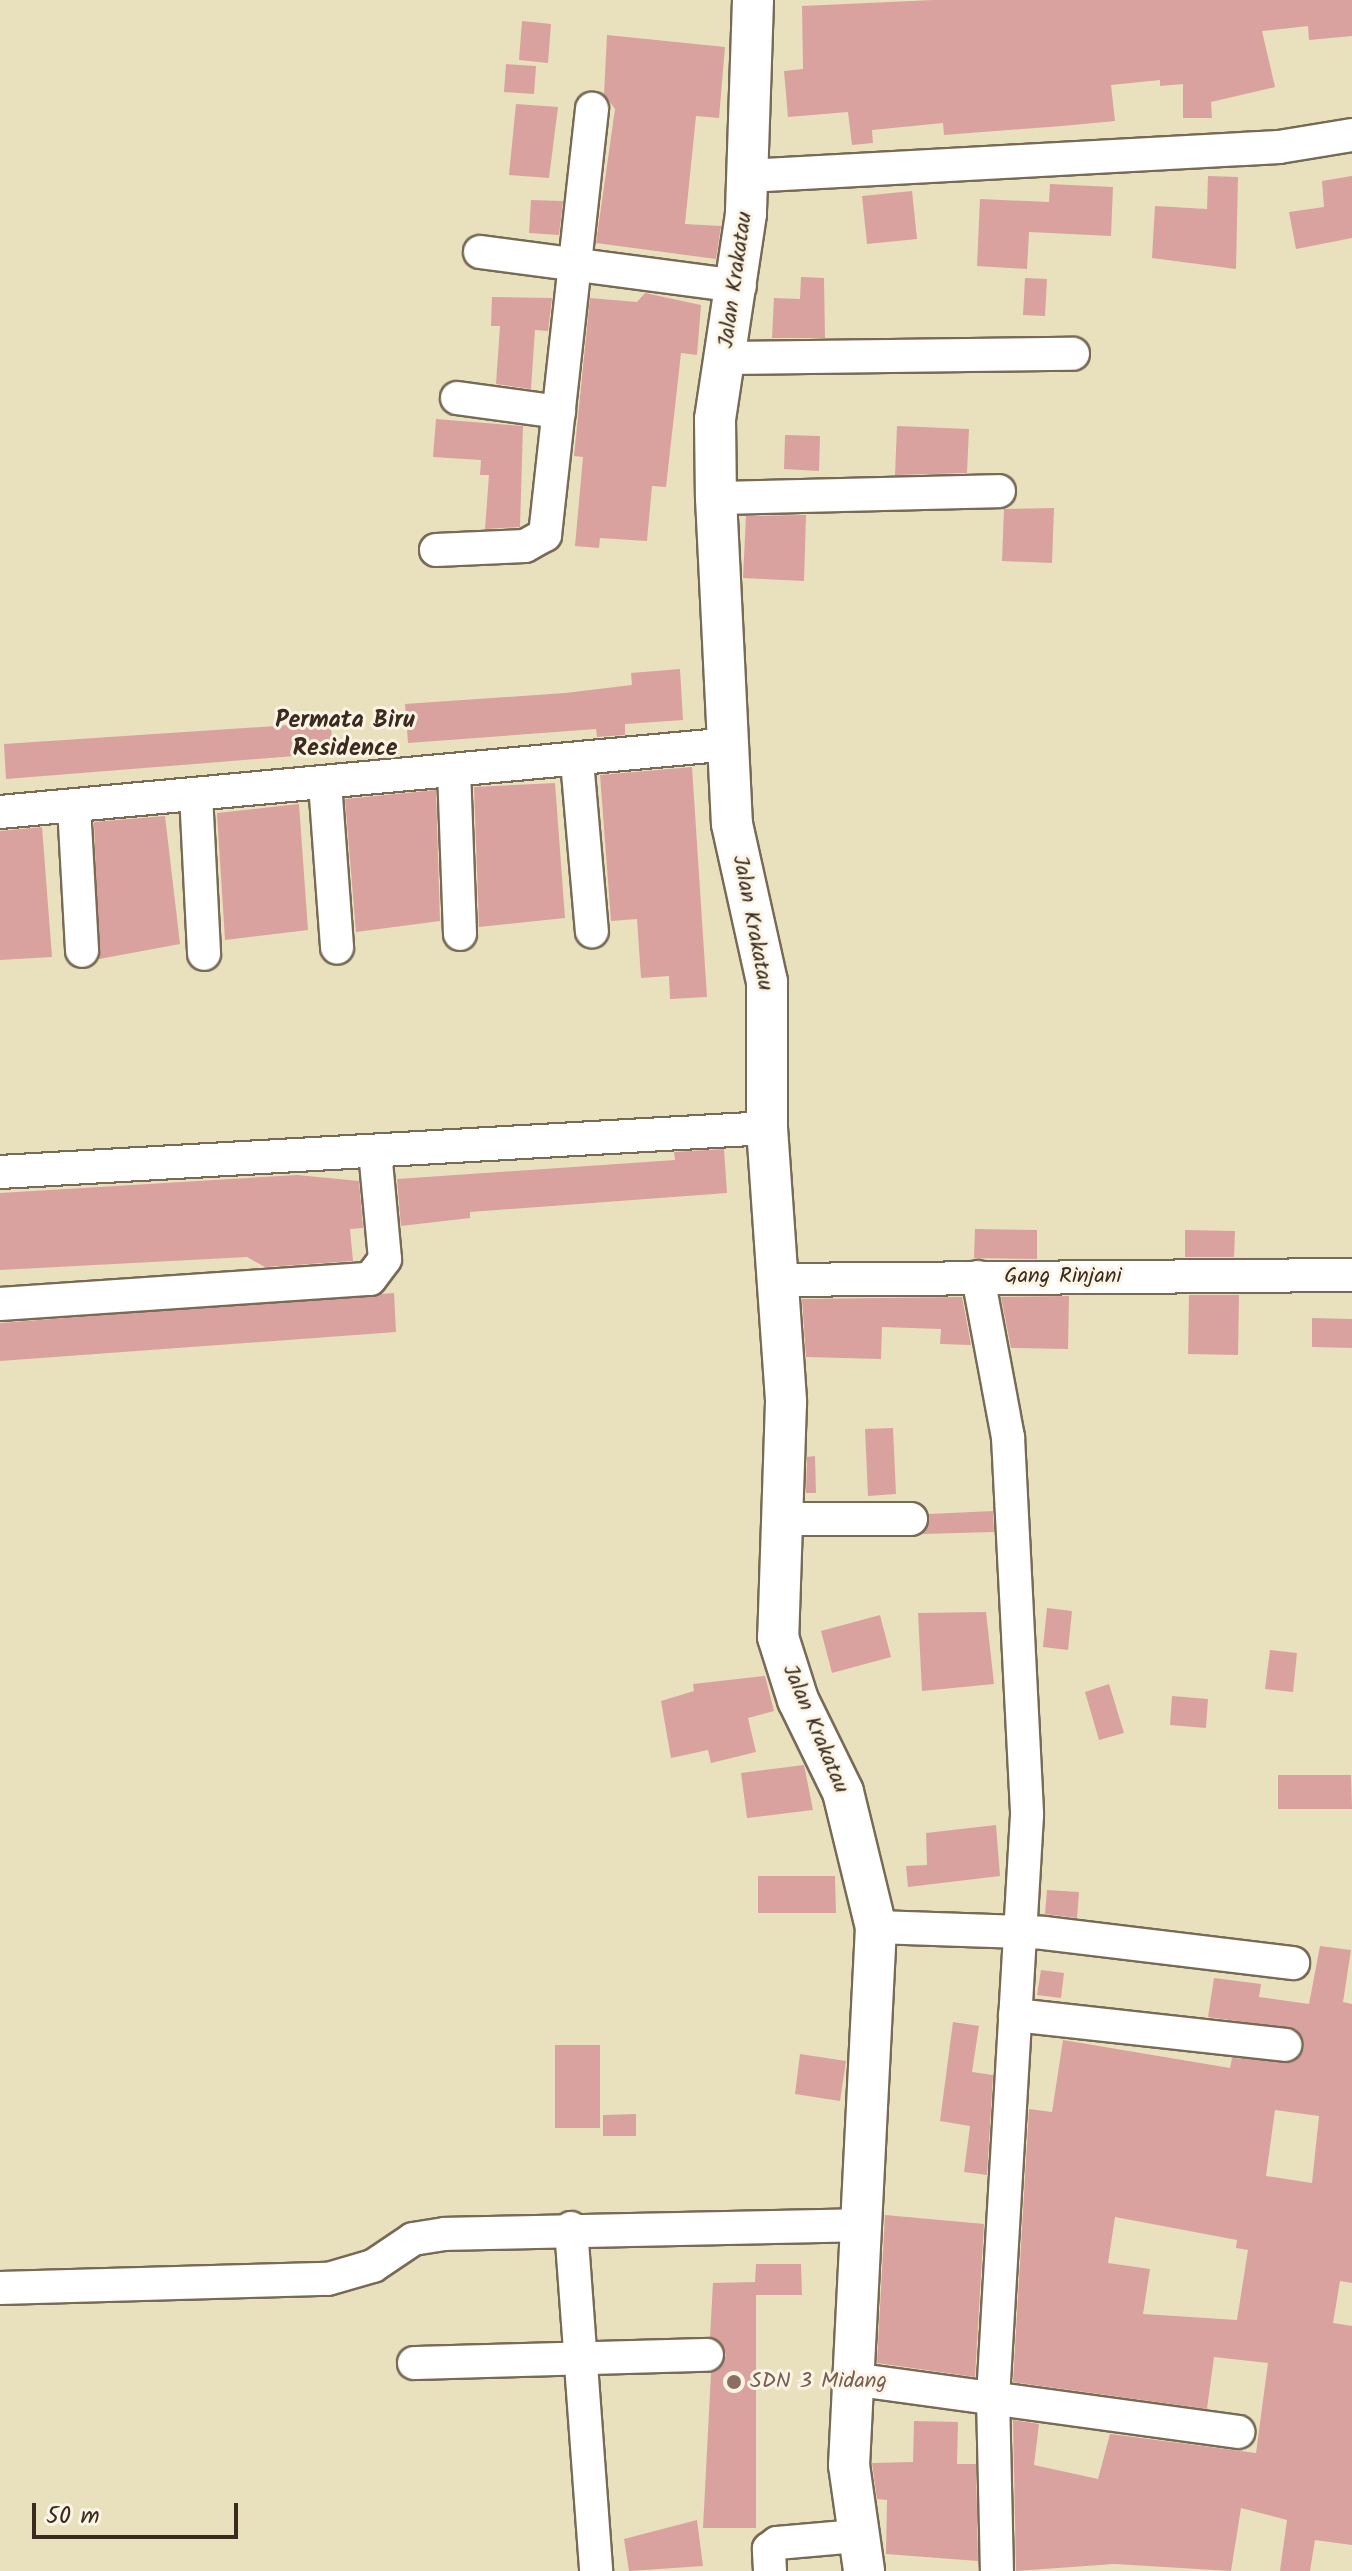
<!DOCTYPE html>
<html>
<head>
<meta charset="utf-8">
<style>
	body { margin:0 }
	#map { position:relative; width:1352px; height:2571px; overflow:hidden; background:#e9e1bd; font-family:Kalam,sans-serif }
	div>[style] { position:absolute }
	.building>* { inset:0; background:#daa29e }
	.roads { filter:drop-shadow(2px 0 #786a56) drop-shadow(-2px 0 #786a56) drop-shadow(0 2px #786a56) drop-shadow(0 -2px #786a56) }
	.minor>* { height:32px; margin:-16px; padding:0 16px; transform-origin:16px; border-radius:16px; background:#fff }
	.tertiary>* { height:40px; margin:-20px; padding:0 20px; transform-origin:20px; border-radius:20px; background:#fff }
	.dots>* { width:22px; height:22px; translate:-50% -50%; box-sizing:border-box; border:4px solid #fcf5e5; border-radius:50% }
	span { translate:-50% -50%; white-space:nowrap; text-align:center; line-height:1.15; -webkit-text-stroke:6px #fcf5e5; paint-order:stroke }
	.street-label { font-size:22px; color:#3b2a1e }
	.education-label { font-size:22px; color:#785e54 }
	.left { translate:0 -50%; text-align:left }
	.neighbourhood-label { font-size:24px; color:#3b2a1e; font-weight:700 }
	.scale { position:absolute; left:32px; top:2503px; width:206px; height:36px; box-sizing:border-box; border:4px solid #3b2a1e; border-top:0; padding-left:10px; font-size:24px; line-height:28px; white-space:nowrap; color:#3b2a1e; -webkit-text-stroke:6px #fcf5e5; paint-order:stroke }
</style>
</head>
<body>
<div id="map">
	<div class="building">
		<i style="clip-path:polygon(933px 0,1352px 0,1352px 36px,1309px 40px,1308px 26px,1262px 31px,1275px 87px,1211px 102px,1212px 118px,1183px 118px,1183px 84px,1160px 86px,1160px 80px,1111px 85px,1115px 121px,1062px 126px,944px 135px,943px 123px,872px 130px,873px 143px,852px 145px,848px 112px,788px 117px,784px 71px,803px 69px,802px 6px)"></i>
		<i style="clip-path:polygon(522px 21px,551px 24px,548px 63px,519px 60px)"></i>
		<i style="clip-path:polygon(607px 35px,725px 47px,719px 118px,696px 116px,685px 224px,721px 226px,716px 259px,596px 243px,615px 109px,604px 94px)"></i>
		<i style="clip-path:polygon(506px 64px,536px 66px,534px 94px,504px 92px)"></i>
		<i style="clip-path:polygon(516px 104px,558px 107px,549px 178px,509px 175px)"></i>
		<i style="clip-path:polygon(1208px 176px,1238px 177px,1236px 269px,1152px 258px,1155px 206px,1207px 209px)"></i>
		<i style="clip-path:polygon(1352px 176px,1352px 238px,1296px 249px,1289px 212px,1324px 207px,1322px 181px)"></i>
		<i style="clip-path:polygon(1050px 184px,1113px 187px,1111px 236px,1029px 232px,1027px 269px,977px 266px,980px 199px,1049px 202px)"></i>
		<i style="clip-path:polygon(912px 191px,917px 239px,867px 244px,862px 196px)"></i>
		<i style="clip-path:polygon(531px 200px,563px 201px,559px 235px,529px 233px)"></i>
		<i style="clip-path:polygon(801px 277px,824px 278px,825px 338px,772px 338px,774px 298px,800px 299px)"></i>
		<i style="clip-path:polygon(1025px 278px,1047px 279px,1045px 316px,1023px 315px)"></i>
		<i style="clip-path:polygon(645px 293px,701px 305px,697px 355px,681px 353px,666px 487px,652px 486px,647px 541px,600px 538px,599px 548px,575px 546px,583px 457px,574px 456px,590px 298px,637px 302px)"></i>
		<i style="clip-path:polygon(492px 297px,552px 298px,548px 331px,535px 330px,531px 389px,496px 384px,500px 326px,491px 326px)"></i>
		<i style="clip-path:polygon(436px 419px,523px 426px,520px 527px,485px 529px,489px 475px,480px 475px,481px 460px,433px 457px)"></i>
		<i style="clip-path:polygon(897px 426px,969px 429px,967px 473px,895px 475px)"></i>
		<i style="clip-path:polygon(785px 435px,820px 436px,819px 471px,784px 469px)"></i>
		<i style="clip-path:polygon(1054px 508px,1052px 563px,1002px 561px,1004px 509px)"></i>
		<i style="clip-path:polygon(806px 515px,804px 581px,743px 578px,746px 516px)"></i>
		<i style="clip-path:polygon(680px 669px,683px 720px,625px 724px,625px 735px,597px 737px,596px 729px,408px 743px,405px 704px,565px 693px,632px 685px,631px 673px)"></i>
		<i style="clip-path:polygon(330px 714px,333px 753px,6px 779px,4px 744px,291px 725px,290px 716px)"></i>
		<i style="clip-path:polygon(692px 767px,707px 997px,670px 999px,669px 976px,641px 978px,637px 919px,611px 921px,600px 775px)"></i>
		<i style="clip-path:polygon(555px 783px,565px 918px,479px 927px,474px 787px)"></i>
		<i style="clip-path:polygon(436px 790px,440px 921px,356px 932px,345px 799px)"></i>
		<i style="clip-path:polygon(299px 804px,308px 930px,225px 940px,217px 813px)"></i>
		<i style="clip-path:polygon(165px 816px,180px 944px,99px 959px,94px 822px)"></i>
		<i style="clip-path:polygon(42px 827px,52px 957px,0 960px,0 831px)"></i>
		<i style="clip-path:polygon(724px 1149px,727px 1193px,470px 1212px,470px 1218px,401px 1226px,397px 1179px,675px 1160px,674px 1152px)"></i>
		<i style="clip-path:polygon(297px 1175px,359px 1181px,363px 1228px,350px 1229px,353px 1261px,265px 1267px,247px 1257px,0 1270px,0 1193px)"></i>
		<i style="clip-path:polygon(975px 1229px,1037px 1230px,1037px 1259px,974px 1258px)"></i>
		<i style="clip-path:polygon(1185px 1230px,1235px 1231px,1234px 1257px,1185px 1257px)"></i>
		<i style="clip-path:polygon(394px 1293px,396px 1332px,0 1361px,0 1323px)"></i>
		<i style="clip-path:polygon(1189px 1295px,1239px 1295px,1238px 1355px,1188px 1354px)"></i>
		<i style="clip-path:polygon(1069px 1296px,1068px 1349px,1011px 1348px,1001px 1297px)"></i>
		<i style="clip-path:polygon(962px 1297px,971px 1345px,940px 1344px,941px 1329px,882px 1327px,881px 1359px,806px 1357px,802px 1299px)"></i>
		<i style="clip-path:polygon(1312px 1318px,1352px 1319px,1352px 1348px,1312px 1347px)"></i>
		<i style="clip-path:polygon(893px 1428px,896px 1494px,868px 1496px,865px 1429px)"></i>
		<i style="clip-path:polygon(815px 1456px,816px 1493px,806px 1493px,807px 1457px)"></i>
		<i style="clip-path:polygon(993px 1511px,994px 1532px,923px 1534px,929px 1514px)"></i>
		<i style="clip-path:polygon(1047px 1608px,1072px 1611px,1068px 1650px,1043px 1647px)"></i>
		<i style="clip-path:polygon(986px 1612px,994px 1684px,922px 1691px,918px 1613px)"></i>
		<i style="clip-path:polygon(880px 1615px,891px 1657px,832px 1673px,821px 1631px)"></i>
		<i style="clip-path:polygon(1270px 1650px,1297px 1653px,1293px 1692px,1265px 1689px)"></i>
		<i style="clip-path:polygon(765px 1676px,774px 1711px,748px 1718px,756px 1752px,711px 1763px,708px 1750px,671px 1758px,661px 1701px,694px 1691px,693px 1684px)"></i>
		<i style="clip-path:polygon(1109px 1684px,1124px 1733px,1099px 1740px,1085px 1692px)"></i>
		<i style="clip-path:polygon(1172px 1696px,1208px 1699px,1206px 1728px,1170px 1725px)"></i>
		<i style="clip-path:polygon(804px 1765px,813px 1810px,747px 1818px,741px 1773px)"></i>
		<i style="clip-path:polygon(1278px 1775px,1351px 1775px,1352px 1809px,1278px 1809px)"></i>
		<i style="clip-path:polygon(996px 1825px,1000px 1876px,908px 1887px,906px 1866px,927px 1865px,926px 1833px)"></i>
		<i style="clip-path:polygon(758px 1876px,835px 1876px,836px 1913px,758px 1913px)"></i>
		<i style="clip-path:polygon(1047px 1890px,1079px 1892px,1077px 1918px,1045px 1914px)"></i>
		<i style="clip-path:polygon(evenodd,1320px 1946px,1351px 1950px,1343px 2002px,1352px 2004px,1352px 2283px,1340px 2281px,1333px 2323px,1352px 2326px,1352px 2545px,1315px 2540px,1310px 2571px,1280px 2571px,1287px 2520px,1241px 2508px,1231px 2571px,1114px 2564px,1016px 2571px,1013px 2420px,1039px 2424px,1034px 2465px,1098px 2479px,1110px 2434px,1256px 2453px,1268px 2363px,1214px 2357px,1207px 2409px,1013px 2382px,1029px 2109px,1052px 2112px,1063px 2040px,1230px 2068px,1232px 2058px,1293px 2062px,1304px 2046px,1296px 2029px,1208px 2017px,1214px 1978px,1261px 1984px,1259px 1997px,1309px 2004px,1320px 1946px,1275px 2110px,1319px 2116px,1312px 2183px,1266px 2176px,1275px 2110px,1320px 1946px,1115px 2217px,1237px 2240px,1236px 2248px,1248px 2250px,1237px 2320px,1143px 2314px,1150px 2269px,1108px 2263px,1115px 2217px)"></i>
		<i style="clip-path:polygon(1041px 1970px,1064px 1973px,1061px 1998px,1037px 1995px)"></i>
		<i style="clip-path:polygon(953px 2022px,979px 2026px,972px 2072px,993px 2075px,987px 2175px,964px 2172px,970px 2126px,940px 2121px)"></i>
		<i style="clip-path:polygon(555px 2045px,600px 2045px,600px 2128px,555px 2128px)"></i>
		<i style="clip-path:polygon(800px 2054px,846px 2061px,840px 2101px,795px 2094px)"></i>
		<i style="clip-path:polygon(636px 2114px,636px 2136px,603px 2136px,603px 2115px)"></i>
		<i style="clip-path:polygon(885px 2215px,984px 2224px,975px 2377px,877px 2363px)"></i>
		<i style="clip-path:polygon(756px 2264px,801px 2264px,802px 2295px,756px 2295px,756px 2528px,703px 2528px,711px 2373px,726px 2355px,710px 2337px,713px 2283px,755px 2282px)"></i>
		<i style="clip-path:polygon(914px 2421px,958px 2422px,957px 2464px,976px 2464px,978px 2561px,886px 2554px,887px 2500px,877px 2499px,872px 2463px,913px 2462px)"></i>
		<i style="clip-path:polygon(697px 2520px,703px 2566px,629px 2571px,624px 2539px)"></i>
	</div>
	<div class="roads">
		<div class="minor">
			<i style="left:747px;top:176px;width:533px;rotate:-3.12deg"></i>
			<i style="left:1279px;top:147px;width:74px;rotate:-9.3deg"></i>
			<i style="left:480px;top:252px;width:262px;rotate:7.5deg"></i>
			<i style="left:726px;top:358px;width:347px;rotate:-0.7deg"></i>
			<i style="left:457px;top:398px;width:103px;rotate:7.8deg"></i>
			<i style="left:716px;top:498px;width:283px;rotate:-1.4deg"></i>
			<i style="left:436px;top:550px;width:89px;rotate:-2.6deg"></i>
			<i style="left:525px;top:546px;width:23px;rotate:-29deg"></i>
			<i style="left:545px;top:535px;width:429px;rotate:-83.7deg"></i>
			<i style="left:577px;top:761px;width:171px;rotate:85deg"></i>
			<i style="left:454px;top:770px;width:164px;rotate:87.9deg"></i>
			<i style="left:325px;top:783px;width:165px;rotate:85.8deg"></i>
			<i style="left:196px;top:794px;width:160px;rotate:87.1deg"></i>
			<i style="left:74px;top:806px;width:145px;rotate:86.8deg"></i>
			<i style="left:0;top:812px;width:733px;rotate:-5.32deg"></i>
			<i style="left:0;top:1172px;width:768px;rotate:-3.28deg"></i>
			<i style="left:978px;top:1277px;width:163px;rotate:79.4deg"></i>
			<i style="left:1008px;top:1437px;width:378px;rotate:87.1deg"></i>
			<i style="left:1027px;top:1815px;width:583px;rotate:93.34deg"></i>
			<i style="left:993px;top:2397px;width:174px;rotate:88.7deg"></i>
			<i style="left:775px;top:1280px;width:577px;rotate:-0.5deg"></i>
			<i style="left:0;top:1304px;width:371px;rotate:-3.9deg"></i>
			<i style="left:370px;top:1279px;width:25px;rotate:-53deg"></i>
			<i style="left:385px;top:1259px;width:108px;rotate:-95.3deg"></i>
			<i style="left:781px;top:1519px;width:130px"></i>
			<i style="left:876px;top:1927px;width:168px;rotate:2deg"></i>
			<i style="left:1044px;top:1933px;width:251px;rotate:6.9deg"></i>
			<i style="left:1015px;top:2015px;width:272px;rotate:6.3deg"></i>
			<i style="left:571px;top:2228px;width:344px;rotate:85.8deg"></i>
			<i style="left:0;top:2288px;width:328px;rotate:-1.6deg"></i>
			<i style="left:328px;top:2279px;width:47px;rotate:-16.1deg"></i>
			<i style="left:373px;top:2266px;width:48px;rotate:-34deg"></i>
			<i style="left:413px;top:2239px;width:32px;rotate:-9deg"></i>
			<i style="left:445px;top:2234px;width:420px;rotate:-1.2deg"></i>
			<i style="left:414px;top:2363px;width:293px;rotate:-1.6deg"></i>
			<i style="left:852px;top:2379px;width:390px;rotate:7.8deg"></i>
			<i style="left:770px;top:2571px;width:22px;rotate:-93deg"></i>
			<i style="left:769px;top:2549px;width:10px;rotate:-37deg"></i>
			<i style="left:777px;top:2543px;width:80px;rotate:-5deg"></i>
		</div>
		<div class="tertiary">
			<i style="left:753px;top:0;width:214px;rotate:91.9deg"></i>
			<i style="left:746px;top:214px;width:207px;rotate:98.6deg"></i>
			<i style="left:715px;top:419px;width:79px;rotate:89.3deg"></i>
			<i style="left:716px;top:498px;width:326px;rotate:87.2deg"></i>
			<i style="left:732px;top:824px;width:162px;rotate:77.5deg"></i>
			<i style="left:767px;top:982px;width:146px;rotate:90deg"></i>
			<i style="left:767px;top:1128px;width:275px;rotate:86deg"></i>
			<i style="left:786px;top:1402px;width:235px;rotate:91.9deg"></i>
			<i style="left:778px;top:1637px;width:66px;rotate:72.4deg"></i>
			<i style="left:798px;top:1700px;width:102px;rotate:63.9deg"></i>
			<i style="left:843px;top:1792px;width:139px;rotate:76.3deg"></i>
			<i style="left:876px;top:1927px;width:539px;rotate:92.87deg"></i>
			<i style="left:849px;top:2465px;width:107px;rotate:81.9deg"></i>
		</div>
	</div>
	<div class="dots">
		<i style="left:734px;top:2382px;background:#8d6e63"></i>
	</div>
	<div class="street-label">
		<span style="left:736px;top:280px;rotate:-82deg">Jalan Krakatau</span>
		<span style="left:752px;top:923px;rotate:79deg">Jalan Krakatau</span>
		<span style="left:1063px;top:1277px">Gang Rinjani</span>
		<span style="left:815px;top:1729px;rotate:67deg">Jalan Krakatau</span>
	</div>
	<div class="education-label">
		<span class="left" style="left:750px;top:2382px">SDN 3 Midang</span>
	</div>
	<div class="neighbourhood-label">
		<span style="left:345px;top:735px">Permata Biru<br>Residence</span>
	</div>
	<div class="scale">50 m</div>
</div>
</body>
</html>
